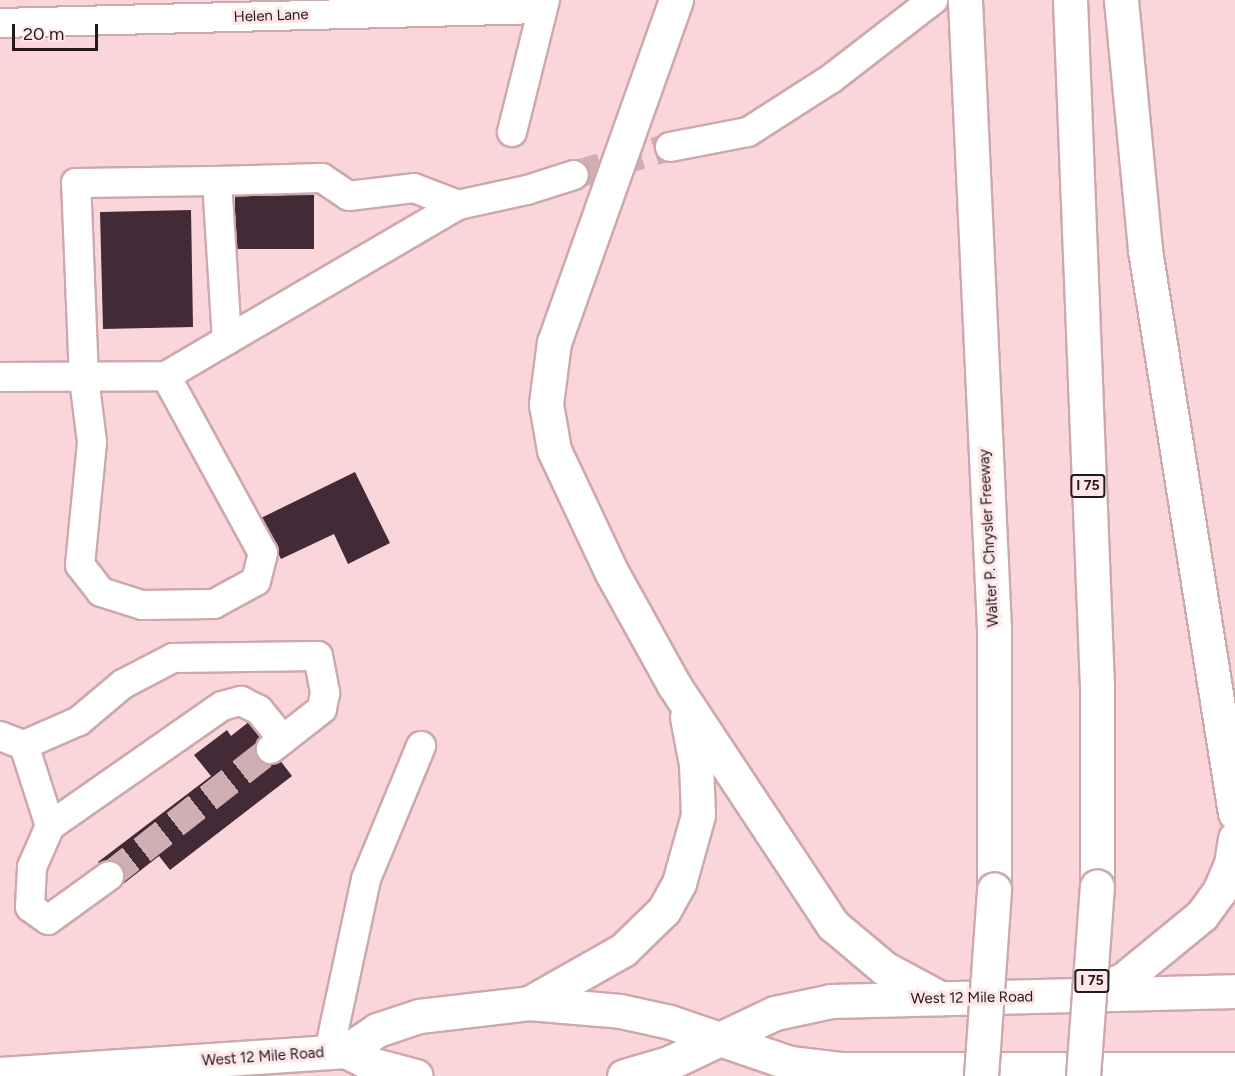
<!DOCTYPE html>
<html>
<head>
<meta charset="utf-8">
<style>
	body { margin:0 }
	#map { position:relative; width:1235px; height:1076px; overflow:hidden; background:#fad5da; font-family:Figtree,sans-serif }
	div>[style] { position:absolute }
	.building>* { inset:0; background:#432a37 }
	.minor-tunnel>* { height:28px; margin-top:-14px; transform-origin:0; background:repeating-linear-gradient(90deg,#cfafb4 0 28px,transparent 0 42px) }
	.roads { filter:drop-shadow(2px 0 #cca9ad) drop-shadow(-2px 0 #cca9ad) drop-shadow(0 2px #cca9ad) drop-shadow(0 -2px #cca9ad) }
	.minor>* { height:28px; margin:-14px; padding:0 14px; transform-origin:14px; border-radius:14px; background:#fff }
	.major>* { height:33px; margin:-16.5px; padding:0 16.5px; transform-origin:16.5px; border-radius:16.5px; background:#fff }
	.highway>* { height:33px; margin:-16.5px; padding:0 16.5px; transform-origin:16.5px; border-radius:16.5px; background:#fff }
	.bridges { filter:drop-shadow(2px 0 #cca9ad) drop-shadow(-2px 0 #cca9ad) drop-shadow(0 2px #cca9ad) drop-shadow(0 -2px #cca9ad) }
	.highway-bridge>* { height:33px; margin:-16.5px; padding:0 16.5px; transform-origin:16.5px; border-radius:16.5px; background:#fff }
	span { translate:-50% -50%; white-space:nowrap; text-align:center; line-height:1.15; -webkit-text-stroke:6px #fde7e9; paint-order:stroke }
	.shield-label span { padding:2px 4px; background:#fde7e9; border:2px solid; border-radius:4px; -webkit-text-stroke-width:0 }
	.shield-label { font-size:14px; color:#25181a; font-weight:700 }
	.street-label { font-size:15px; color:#25181a }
	.scale { position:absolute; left:12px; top:24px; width:86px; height:27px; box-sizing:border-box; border:3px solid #25181a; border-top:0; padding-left:8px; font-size:18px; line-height:21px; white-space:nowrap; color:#25181a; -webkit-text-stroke:4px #fde7e9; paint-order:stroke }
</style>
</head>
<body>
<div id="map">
	<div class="building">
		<i style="clip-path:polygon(314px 195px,314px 249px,235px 249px,235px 196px)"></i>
		<i style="clip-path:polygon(191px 210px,193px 327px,103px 329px,100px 212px)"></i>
		<i style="clip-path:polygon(355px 472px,390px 543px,348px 564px,334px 534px,281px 559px,261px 518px)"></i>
		<i style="clip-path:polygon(250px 721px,292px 776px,170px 870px,159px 856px,118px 888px,98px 862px,211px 776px,194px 755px,227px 730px,231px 736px)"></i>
	</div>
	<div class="minor-tunnel">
		<i style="left:574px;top:175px;width:100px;rotate:-16.3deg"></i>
		<i style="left:109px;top:876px;width:206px;rotate:-38.1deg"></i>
	</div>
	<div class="roads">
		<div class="minor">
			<i style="left:0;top:23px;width:542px;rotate:-1.48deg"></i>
			<i style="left:512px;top:132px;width:136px;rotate:-76deg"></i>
			<i style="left:670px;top:147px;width:79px;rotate:-10.9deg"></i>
			<i style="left:748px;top:132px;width:100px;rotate:-32.7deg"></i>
			<i style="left:832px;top:78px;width:128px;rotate:-37.7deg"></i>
			<i style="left:227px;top:340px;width:268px;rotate:-30.3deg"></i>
			<i style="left:166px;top:376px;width:202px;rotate:61.3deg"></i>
			<i style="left:263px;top:553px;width:29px;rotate:104deg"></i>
			<i style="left:256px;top:581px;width:48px;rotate:151.3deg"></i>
			<i style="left:214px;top:604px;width:72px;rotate:179.2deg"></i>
			<i style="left:142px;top:605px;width:43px;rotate:-162.4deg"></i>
			<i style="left:101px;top:592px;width:34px;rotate:-128deg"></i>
			<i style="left:80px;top:565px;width:124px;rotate:-84.4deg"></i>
			<i style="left:92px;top:442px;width:64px;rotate:-97.2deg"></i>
			<i style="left:84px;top:379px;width:196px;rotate:-92.3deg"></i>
			<i style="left:76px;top:183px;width:141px;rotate:-0.8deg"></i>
			<i style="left:0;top:377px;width:166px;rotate:-0.3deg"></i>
			<i style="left:166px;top:376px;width:71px;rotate:-30.5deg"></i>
			<i style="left:227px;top:340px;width:159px;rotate:-93.6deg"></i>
			<i style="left:217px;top:181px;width:105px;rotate:-1.6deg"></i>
			<i style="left:322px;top:178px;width:32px;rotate:34deg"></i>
			<i style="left:349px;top:196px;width:65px;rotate:-7deg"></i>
			<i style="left:414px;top:188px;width:47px;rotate:21.1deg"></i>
			<i style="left:458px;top:205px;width:71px;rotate:-12.3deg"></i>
			<i style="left:527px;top:190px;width:49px;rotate:-17.7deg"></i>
			<i style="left:0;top:736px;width:26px;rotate:21deg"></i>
			<i style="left:24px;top:745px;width:60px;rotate:-23.6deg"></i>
			<i style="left:79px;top:721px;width:57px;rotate:-40.1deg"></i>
			<i style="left:123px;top:684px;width:56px;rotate:-27.5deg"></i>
			<i style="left:173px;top:658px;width:145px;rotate:-0.8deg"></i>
			<i style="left:318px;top:656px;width:38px;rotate:79deg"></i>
			<i style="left:325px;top:693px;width:16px;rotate:101deg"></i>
			<i style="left:322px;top:709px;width:65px;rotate:141.9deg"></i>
			<i style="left:24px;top:745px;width:85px;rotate:72.2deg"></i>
			<i style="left:109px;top:876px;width:75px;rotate:144.2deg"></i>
			<i style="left:48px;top:920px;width:22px;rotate:-144deg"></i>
			<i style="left:30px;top:907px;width:40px;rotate:-87.1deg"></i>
			<i style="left:32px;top:867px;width:45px;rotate:-66.3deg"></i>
			<i style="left:50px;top:826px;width:210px;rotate:-34.9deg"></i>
			<i style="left:222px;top:706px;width:20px;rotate:-15deg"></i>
			<i style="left:241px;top:701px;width:20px;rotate:27deg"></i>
			<i style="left:259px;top:710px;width:38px;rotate:51deg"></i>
			<i style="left:329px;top:1052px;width:177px;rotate:-77.9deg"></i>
			<i style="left:366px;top:879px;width:144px;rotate:-67.5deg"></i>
		</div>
		<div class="major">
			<i style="left:346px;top:1051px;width:37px;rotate:-34deg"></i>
			<i style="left:377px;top:1030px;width:44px;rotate:-18.4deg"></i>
			<i style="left:419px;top:1016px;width:111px;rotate:-6.7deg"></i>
			<i style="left:529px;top:1003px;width:91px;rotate:5deg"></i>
			<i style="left:620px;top:1011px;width:51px;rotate:12.4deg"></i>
			<i style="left:670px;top:1022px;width:127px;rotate:18.9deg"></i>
			<i style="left:790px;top:1063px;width:50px;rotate:6.8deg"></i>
			<i style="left:840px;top:1069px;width:395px"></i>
			<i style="left:0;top:1074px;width:347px;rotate:-3.8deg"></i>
			<i style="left:346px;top:1051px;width:31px;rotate:27deg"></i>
			<i style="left:374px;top:1065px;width:43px;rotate:14.7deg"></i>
			<i style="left:624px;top:1076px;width:47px;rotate:-16.1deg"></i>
			<i style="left:669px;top:1063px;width:117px;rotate:-25.3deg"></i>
			<i style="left:775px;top:1013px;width:57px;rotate:-12.1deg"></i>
			<i style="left:831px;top:1001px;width:404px;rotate:-1.4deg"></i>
		</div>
		<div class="highway">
			<i style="left:676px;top:0;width:363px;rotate:109.6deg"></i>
			<i style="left:554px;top:342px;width:63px;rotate:97.4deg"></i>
			<i style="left:546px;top:404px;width:47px;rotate:80.1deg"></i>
			<i style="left:554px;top:450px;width:136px;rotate:64.8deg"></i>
			<i style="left:612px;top:573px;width:128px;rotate:61deg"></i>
			<i style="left:674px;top:685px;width:288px;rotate:56.5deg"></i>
			<i style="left:833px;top:925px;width:67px;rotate:40.1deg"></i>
			<i style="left:884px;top:968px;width:64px;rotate:28.2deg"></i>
			<i style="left:965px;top:0;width:629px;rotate:87.36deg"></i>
			<i style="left:994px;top:628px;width:261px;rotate:90deg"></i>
			<i style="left:1070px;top:0;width:687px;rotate:87.75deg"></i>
			<i style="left:1097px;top:686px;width:201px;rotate:90deg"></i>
			<i style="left:1121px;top:0;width:251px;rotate:84.5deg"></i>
			<i style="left:1145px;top:250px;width:570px;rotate:80.92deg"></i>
			<i style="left:1081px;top:997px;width:47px;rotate:-22.7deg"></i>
			<i style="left:1124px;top:979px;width:101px;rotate:-39.4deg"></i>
			<i style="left:1202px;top:915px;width:29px;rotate:-54deg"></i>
			<i style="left:1219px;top:892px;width:30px;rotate:-67deg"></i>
			<i style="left:1231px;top:864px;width:26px;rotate:-81deg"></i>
			<i style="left:529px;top:1003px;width:108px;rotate:-29.4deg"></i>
			<i style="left:623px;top:950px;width:57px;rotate:-44.3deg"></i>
			<i style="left:664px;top:910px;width:31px;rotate:-61deg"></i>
			<i style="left:679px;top:883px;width:71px;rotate:-74.4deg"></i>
			<i style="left:698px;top:815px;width:51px;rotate:-92.2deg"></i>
			<i style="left:696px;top:764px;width:48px;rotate:-100.8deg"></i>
			<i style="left:1188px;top:1069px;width:14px;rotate:30deg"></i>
		</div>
	</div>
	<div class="bridges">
		<div class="highway-bridge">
			<i style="left:981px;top:1076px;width:187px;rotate:-86deg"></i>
			<i style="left:1083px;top:1076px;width:190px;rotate:-85.8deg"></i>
		</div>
	</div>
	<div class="shield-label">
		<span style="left:1088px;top:486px">I 75</span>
		<span style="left:1092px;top:981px">I 75</span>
	</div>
	<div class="street-label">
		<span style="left:271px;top:16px;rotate:-2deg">Helen Lane</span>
		<span style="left:989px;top:538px;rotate:-93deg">Walter P. Chrysler Freeway</span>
		<span style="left:972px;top:998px;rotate:-1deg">West 12 Mile Road</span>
		<span style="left:263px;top:1057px;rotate:-4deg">West 12 Mile Road</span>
	</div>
	<div class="scale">20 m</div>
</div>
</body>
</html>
